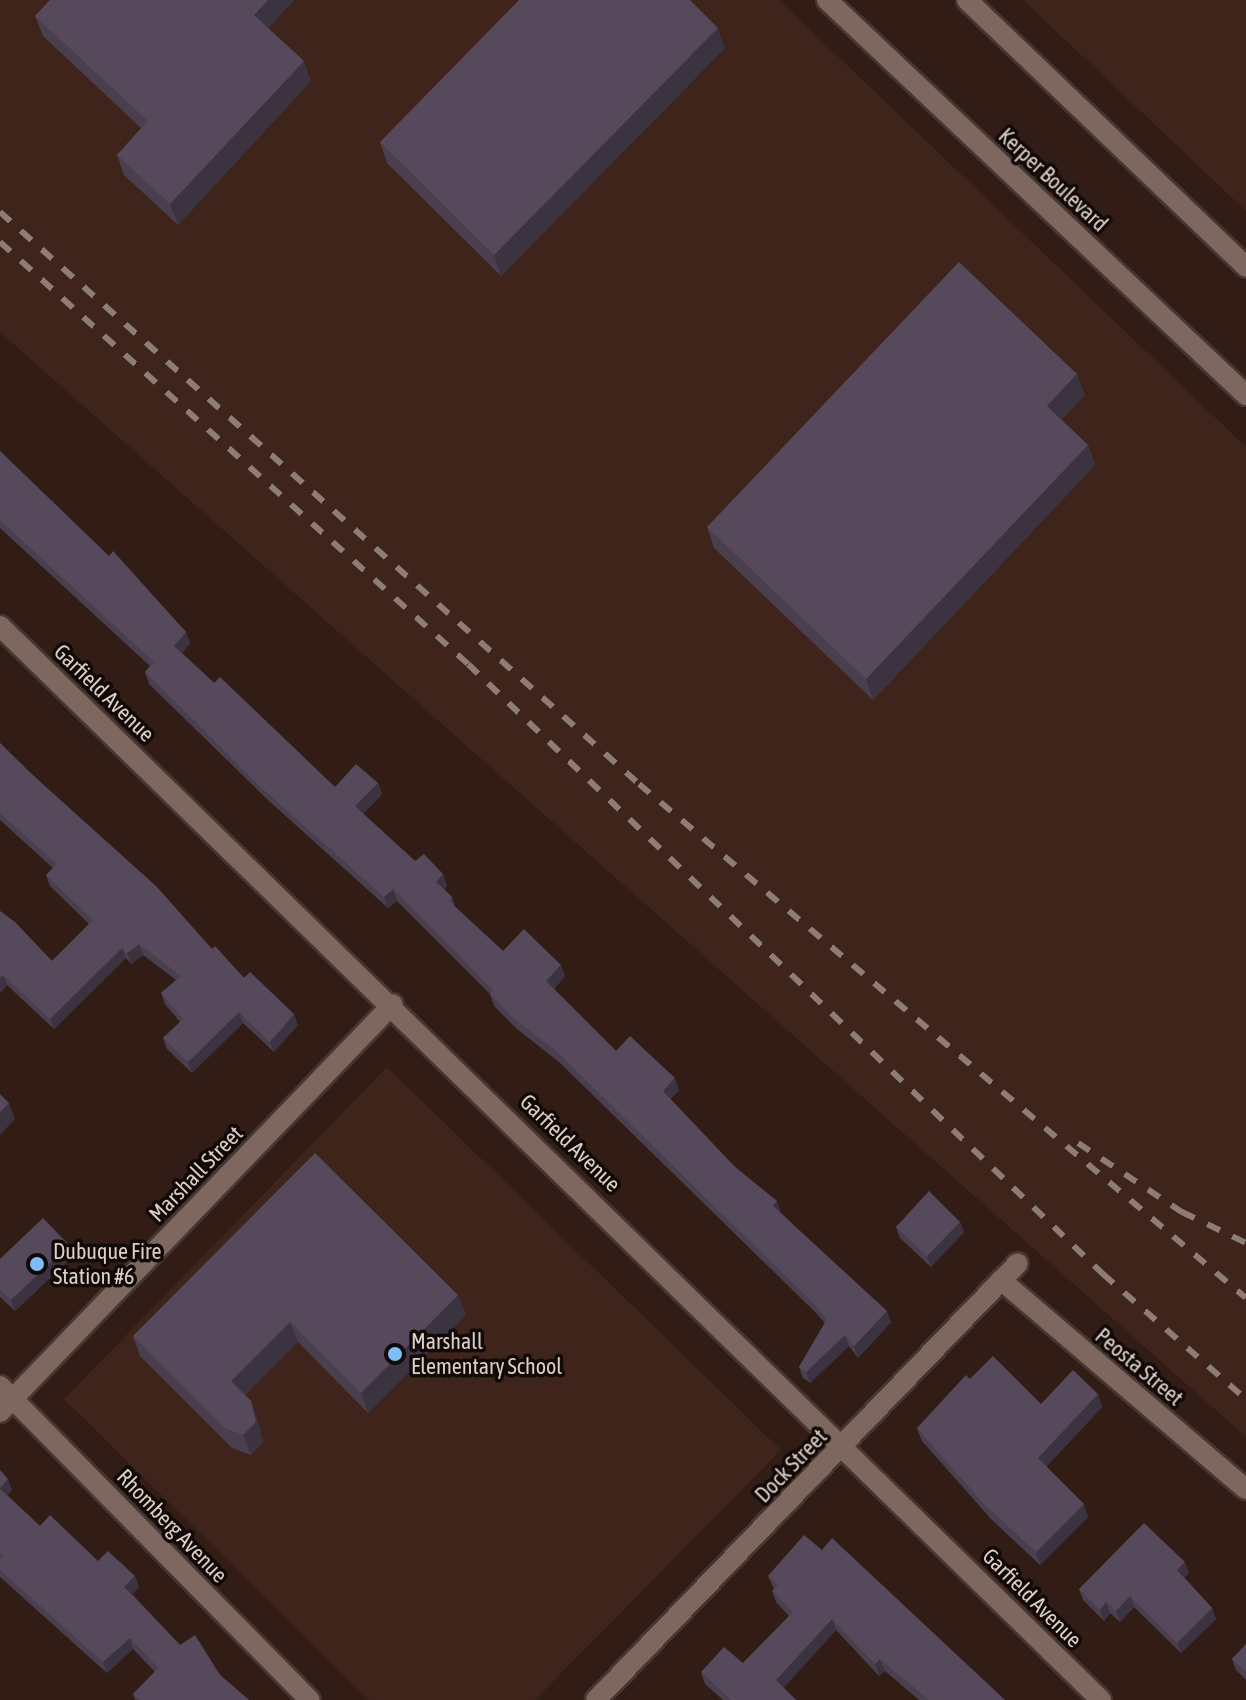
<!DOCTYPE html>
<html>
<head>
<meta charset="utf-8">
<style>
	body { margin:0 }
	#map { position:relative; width:1246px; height:1700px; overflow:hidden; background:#311d16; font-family:"Asap Condensed",sans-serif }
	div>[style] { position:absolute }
	.built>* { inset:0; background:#3e241b }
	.roads { filter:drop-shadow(2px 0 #473733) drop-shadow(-2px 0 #473733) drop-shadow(0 2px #473733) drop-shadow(0 -2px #473733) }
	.minor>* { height:20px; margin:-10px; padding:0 10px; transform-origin:10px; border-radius:10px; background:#7e675e }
	.tertiary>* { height:20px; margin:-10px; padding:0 10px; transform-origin:10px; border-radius:10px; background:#7e675e }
	.rail>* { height:6px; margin-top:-3px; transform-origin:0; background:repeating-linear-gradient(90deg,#8e7d77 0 14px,transparent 0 28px) }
	.wall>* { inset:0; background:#4a3f4e }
	.shaded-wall>* { inset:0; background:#3c3340 }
	.building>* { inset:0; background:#56495b }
	.dots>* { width:22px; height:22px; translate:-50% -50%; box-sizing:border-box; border:4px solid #120a07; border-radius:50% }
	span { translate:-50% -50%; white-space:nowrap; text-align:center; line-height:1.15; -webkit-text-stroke:7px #120a07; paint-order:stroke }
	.street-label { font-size:22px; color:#dccec9 }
	.poi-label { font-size:22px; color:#dccec9 }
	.left { translate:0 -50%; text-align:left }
</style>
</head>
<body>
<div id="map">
	<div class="built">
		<i style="clip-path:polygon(0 0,779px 0,1246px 447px,1246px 1437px,0 332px)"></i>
		<i style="clip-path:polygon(1023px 0,1246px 0,1246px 211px)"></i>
		<i style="clip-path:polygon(387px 1067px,781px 1450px,535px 1700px,369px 1700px,64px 1399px)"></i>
	</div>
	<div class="roads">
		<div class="minor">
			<i style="left:0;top:626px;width:1538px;rotate:44.29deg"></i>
			<i style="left:1001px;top:1280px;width:322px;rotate:40.5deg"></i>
			<i style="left:0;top:1412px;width:566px;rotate:-46.07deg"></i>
			<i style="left:596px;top:1700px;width:607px;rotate:-46deg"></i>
		</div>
		<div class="tertiary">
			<i style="left:827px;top:0;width:576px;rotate:43.31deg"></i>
			<i style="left:967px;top:0;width:386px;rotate:43.7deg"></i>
			<i style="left:0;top:1386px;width:441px;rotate:45.4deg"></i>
		</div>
	</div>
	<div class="rail">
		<i style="left:0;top:212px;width:858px;rotate:41.83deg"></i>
		<i style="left:639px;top:784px;width:795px;rotate:40.26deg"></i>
		<i style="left:0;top:242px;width:630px;rotate:42.04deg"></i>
		<i style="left:468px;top:664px;width:881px;rotate:43.85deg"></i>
		<i style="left:1103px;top:1274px;width:190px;rotate:41.2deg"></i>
		<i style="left:1078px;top:1143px;width:125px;rotate:33.6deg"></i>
		<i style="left:1182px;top:1212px;width:71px;rotate:25.8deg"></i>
	</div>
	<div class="wall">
		<i style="clip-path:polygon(50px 0,294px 0,268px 28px,311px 81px,178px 225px,124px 175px,117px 155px,141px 128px,43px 36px,35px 16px)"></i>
		<i style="clip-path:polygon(725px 48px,501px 276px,387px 163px,380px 142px)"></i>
		<i style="clip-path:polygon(1085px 395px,1061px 420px,1088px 445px,1095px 465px,873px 700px,714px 548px,707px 527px)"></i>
		<i style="clip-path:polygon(0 451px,186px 632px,190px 643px,182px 653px,214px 683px,335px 787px,378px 783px,382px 794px,363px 814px,415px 861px,443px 874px,447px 886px,444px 889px,452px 897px,455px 907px,503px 951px,565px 976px,554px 989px,616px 1051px,679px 1090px,670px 1099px,734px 1166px,891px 1322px,858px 1358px,849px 1346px,810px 1383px,803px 1378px,799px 1367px,825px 1323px,815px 1312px,559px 1062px,517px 1029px,494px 1006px,490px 994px,397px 901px,388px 908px,269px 801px,149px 684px,145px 672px,150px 666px,0 528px)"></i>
		<i style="clip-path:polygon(0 743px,212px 949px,298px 1025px,274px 1052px,243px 1023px,192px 1073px,167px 1049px,163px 1038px,180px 1022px,165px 1004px,161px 993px,176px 980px,143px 955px,131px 964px,126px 958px,54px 1029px,7px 985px,0 993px,0 911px,52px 961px,89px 924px,50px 886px,46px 875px,53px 868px,0 820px)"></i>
		<i style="clip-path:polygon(960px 1222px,964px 1232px,931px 1267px,900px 1238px,896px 1227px)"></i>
		<i style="clip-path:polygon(69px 1245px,73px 1256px,15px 1311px,0 1297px,0 1259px)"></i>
		<i style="clip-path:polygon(458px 1295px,466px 1315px,368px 1413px,298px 1342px,245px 1395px,251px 1401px,258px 1422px,263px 1442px,251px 1455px,232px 1448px,140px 1356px,133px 1336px)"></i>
		<i style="clip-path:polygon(970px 1379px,1041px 1404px,1098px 1394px,1102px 1407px,1046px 1467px,1088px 1517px,1040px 1565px,991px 1519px,922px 1441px,917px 1428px)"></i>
		<i style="clip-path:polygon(0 1470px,12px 1490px,7px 1495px,40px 1526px,139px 1587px,132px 1594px,180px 1645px,220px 1675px,249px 1700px,135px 1700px,133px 1694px,155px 1672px,133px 1649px,107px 1673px,0 1577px)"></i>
		<i style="clip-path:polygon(1189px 1573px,1184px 1577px,1212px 1608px,1216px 1619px,1181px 1653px,1134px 1607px,1120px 1622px,1110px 1613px,1104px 1621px,1083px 1600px,1079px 1589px)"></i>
		<i style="clip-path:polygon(768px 1576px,1005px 1700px,919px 1700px,885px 1671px,879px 1676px,836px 1630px,783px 1688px,796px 1700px,723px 1700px,705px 1684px,701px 1672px,743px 1663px,789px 1616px,776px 1602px,772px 1591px,774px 1589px)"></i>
		<i style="clip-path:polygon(1246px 1644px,1246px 1680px,1236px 1670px,1232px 1659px)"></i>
	</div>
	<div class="shaded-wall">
		<i style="clip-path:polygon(268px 0,294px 0,262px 35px,254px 15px)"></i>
		<i style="clip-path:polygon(718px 28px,725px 48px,501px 276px,494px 255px)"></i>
		<i style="clip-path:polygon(304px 61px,311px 81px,178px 225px,170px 204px)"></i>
		<i style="clip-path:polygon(1077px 374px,1085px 395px,1055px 426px,1047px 406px)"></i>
		<i style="clip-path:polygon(1088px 445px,1095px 465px,873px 700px,866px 679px)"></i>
		<i style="clip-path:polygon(186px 632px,190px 643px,178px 657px,174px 646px)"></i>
		<i style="clip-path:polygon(378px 783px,382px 794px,359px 817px,355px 806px)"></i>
		<i style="clip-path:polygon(443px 874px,447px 886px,440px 893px,436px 882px)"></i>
		<i style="clip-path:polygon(393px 889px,397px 901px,388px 908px,384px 897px)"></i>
		<i style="clip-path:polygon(139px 944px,143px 955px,131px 964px,127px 953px)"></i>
		<i style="clip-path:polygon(122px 948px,126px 958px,54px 1029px,50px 1019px)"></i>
		<i style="clip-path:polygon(561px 965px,565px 976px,550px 993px,546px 981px)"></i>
		<i style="clip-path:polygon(3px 975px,7px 985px,0 993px,0 978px)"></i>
		<i style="clip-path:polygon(239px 1012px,243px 1023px,192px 1073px,188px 1062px)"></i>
		<i style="clip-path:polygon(294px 1014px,298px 1025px,274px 1052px,270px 1042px)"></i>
		<i style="clip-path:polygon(675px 1078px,679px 1090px,667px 1103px,663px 1091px)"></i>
		<i style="clip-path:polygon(9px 1103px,15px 1119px,0 1135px,0 1113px)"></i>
		<i style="clip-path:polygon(777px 1201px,781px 1212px,773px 1206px)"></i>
		<i style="clip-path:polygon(960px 1222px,964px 1232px,931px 1267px,927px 1256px)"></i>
		<i style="clip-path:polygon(69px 1245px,73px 1256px,15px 1311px,11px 1300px)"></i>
		<i style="clip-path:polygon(458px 1295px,466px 1315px,368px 1413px,361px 1393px)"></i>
		<i style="clip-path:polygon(887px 1311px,891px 1322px,858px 1358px,854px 1346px)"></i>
		<i style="clip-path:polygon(290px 1322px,298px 1342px,238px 1402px,231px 1381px)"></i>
		<i style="clip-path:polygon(845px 1335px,849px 1346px,810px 1383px,806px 1372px)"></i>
		<i style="clip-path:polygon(1098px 1394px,1102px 1407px,1042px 1471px,1038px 1458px)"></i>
		<i style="clip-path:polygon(251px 1401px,258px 1422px,263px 1442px,251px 1455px,243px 1435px)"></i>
		<i style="clip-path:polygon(8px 1479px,12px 1490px,3px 1499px,0 1488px)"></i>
		<i style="clip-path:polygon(1084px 1504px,1088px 1517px,1040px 1565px,1036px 1552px)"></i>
		<i style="clip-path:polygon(1185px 1562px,1189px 1573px,1181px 1580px,1177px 1570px)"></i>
		<i style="clip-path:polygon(135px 1576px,139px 1587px,128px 1598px,124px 1587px)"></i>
		<i style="clip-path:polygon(1130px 1596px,1134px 1607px,1120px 1622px,1116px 1611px)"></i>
		<i style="clip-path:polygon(1106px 1602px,1110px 1613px,1104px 1621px,1100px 1610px)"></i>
		<i style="clip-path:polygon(1212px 1608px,1216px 1619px,1181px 1653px,1177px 1643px)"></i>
		<i style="clip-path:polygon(832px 1619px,836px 1630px,780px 1692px,776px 1680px)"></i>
		<i style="clip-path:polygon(130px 1638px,133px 1649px,107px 1673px,103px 1662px)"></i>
		<i style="clip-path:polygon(880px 1659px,885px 1671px,879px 1676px,875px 1664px)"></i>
	</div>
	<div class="building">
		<i style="clip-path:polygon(50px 0,268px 0,254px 15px,304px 61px,170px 204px,117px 155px,148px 121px,35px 16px)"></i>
		<i style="clip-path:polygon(519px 0,690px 0,718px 28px,494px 255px,380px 142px)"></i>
		<i style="clip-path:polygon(959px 262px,1077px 374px,1047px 406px,1088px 445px,866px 679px,707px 527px)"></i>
		<i style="clip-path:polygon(0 451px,109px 556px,113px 551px,186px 632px,174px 646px,214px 683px,220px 677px,335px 787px,356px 764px,378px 783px,355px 806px,415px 861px,424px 854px,443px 874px,436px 882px,452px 897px,449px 901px,503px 951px,524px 929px,561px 965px,546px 981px,616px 1051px,630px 1036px,675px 1078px,663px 1091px,734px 1166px,777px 1201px,773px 1206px,887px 1311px,854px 1346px,845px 1335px,806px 1372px,799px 1367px,827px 1319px,811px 1301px,555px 1050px,513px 1018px,490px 994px,493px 990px,393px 889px,384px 897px,264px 790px,145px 672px,154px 662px,0 520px)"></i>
		<i style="clip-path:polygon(0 743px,25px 768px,157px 887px,212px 949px,215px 946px,244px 978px,250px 972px,294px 1014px,270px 1042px,239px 1012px,188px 1062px,163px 1038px,183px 1019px,161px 993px,181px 976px,139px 944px,127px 953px,122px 948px,50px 1019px,3px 975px,0 978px,0 911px,15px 922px,52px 961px,93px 920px,46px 875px,57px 864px,0 813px)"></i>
		<i style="clip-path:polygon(0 1094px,9px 1103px,0 1113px)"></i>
		<i style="clip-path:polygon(315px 1153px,458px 1295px,361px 1393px,290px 1322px,231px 1381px,251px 1401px,256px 1422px,243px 1435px,225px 1428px,133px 1336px)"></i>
		<i style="clip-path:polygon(929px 1191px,960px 1222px,927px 1256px,896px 1227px)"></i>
		<i style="clip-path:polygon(43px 1218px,69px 1245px,11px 1300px,0 1290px,0 1259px)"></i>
		<i style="clip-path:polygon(993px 1356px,1041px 1404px,1073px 1370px,1098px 1394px,1038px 1458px,1084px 1504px,1036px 1552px,986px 1506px,917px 1428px,966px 1375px,970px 1379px)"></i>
		<i style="clip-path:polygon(0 1470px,8px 1479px,0 1488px)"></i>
		<i style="clip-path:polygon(0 1489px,40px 1526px,50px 1515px,98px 1561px,108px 1551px,135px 1576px,124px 1587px,180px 1645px,195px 1635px,220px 1675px,249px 1700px,140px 1700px,133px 1694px,158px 1668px,130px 1638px,103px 1662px,0 1570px,0 1559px,3px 1556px,0 1553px)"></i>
		<i style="clip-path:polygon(1144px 1523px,1185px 1562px,1177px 1570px,1212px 1608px,1177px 1643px,1130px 1596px,1116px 1611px,1106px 1602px,1100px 1610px,1079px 1589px)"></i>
		<i style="clip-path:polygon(804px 1535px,822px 1550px,832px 1538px,1005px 1700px,929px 1700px,880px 1659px,875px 1664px,832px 1619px,776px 1680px,796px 1700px,731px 1700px,701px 1672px,724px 1647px,743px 1663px,793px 1612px,772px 1591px,778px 1585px,768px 1576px)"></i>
		<i style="clip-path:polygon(1246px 1644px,1246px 1672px,1232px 1659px)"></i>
	</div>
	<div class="dots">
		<i style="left:37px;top:1264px;background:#7fbdfa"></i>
		<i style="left:395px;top:1354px;background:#7fbdfa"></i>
	</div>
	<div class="street-label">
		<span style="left:1053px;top:180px;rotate:43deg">Kerper Boulevard</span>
		<span style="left:104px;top:693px;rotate:44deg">Garfield Avenue</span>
		<span style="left:570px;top:1143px;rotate:44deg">Garfield Avenue</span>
		<span style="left:196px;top:1174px;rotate:-46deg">Marshall Street</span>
		<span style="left:1139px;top:1367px;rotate:40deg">Peosta Street</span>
		<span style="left:791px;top:1466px;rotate:-46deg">Dock Street</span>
		<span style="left:172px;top:1526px;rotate:46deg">Rhomberg Avenue</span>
		<span style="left:1032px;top:1598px;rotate:45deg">Garfield Avenue</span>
	</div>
	<div class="poi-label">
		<span class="left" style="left:53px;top:1264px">Dubuque Fire<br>Station #6</span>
		<span class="left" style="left:411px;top:1354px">Marshall<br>Elementary School</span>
	</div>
</div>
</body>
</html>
